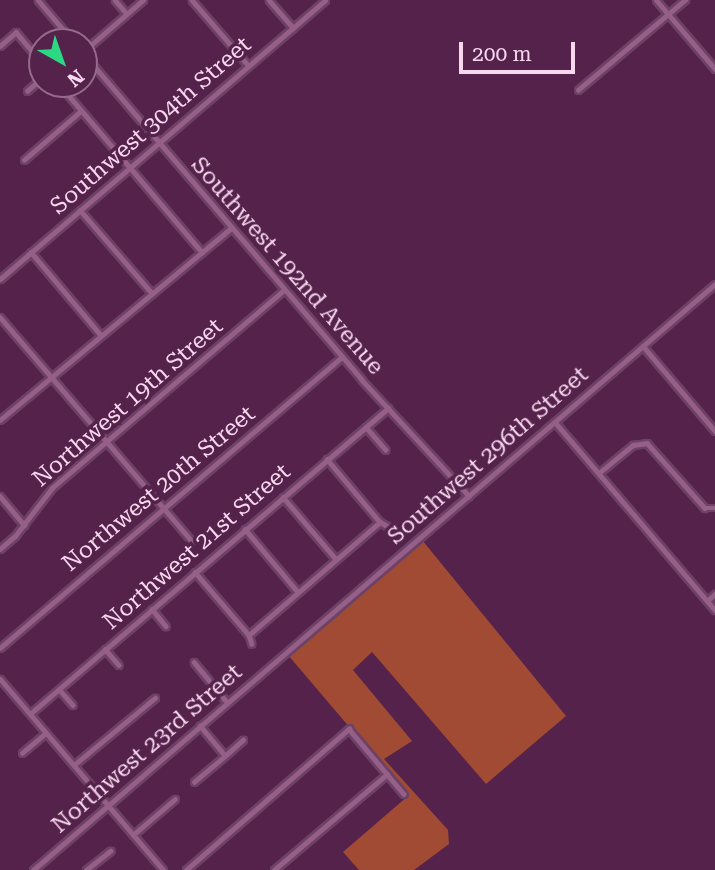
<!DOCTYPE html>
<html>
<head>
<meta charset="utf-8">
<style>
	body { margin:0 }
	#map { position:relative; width:715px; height:870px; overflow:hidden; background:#54224a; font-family:"Roboto Serif",serif }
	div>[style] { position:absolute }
	.forest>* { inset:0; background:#a14b35 }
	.roads { filter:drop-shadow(2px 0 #6d4265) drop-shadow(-2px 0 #6d4265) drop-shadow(0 2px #6d4265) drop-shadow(0 -2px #6d4265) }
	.minor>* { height:4.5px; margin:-2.25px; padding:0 2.25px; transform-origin:2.25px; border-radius:2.25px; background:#965f8a }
	.tertiary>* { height:5px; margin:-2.5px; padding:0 2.5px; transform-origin:2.5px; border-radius:2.5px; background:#965f8a }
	span { translate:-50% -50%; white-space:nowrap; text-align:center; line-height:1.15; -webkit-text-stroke:7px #54224a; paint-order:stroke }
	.street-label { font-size:23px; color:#f8d8ef }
	.north { position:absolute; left:28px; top:28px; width:70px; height:70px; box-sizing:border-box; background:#54224a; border:2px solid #966b8c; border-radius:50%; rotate:140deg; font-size:19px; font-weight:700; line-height:28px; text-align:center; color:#f8d8ef }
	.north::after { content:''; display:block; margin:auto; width:24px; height:32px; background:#2cd884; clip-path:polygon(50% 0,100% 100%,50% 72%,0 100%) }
	.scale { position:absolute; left:459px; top:42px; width:116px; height:32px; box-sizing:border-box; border:4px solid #f8d8ef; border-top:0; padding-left:9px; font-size:21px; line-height:24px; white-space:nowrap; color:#f8d8ef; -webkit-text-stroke:5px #54224a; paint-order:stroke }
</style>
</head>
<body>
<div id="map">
	<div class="forest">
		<i style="clip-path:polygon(422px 540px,566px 716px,486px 784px,372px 652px,353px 670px,412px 741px,384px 759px,448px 830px,449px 844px,414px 870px,359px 870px,343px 852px,408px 796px,288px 655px)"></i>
	</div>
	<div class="roads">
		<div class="minor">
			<i style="left:38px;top:0;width:55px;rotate:49.4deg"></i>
			<i style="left:115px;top:0;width:18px;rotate:49deg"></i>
			<i style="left:192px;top:0;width:86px;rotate:49.3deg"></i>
			<i style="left:269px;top:0;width:37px;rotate:49deg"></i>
			<i style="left:0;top:46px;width:21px;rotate:-41deg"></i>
			<i style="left:16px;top:32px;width:40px;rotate:50deg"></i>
			<i style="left:84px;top:51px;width:78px;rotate:-40.8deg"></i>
			<i style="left:84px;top:54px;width:428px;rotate:49.5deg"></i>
			<i style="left:362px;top:380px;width:158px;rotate:47.3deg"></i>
			<i style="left:59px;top:84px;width:221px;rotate:49.6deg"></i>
			<i style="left:578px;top:90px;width:140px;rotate:-40.1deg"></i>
			<i style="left:27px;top:91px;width:20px;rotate:-41deg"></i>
			<i style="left:24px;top:160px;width:75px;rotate:-40.7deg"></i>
			<i style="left:80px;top:210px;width:108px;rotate:49.1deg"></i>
			<i style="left:31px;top:252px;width:109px;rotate:49.9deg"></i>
			<i style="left:0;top:317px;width:294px;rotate:49.4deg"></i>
			<i style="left:643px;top:346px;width:111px;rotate:49.7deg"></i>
			<i style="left:0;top:420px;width:300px;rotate:-39.7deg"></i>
			<i style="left:555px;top:422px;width:247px;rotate:49.6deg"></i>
			<i style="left:366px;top:427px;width:30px;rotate:49deg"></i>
			<i style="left:327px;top:459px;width:82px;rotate:49.9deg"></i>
			<i style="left:380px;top:522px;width:10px;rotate:29deg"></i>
			<i style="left:599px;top:473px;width:44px;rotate:-39.5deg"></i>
			<i style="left:633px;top:445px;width:14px;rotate:-8deg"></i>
			<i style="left:647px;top:443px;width:87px;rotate:48.3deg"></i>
			<i style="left:705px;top:508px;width:10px"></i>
			<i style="left:0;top:496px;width:38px;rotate:50deg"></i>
			<i style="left:283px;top:497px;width:82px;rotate:49.5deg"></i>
			<i style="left:245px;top:529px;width:82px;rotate:49.9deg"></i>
			<i style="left:0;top:549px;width:20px;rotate:-41deg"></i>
			<i style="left:15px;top:536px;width:61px;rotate:-52.4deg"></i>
			<i style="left:52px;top:488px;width:305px;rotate:-40.5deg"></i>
			<i style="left:195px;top:572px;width:83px;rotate:49.4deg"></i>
			<i style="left:249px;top:635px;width:9px;rotate:72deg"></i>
			<i style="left:707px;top:601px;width:11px;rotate:-41deg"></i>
			<i style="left:152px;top:609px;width:22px;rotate:51deg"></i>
			<i style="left:249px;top:635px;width:173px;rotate:-40.8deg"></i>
			<i style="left:0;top:648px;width:449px;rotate:-40.4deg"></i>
			<i style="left:105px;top:649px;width:21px;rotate:49deg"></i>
			<i style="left:194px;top:662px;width:52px;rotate:50.5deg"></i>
			<i style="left:59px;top:689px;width:21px;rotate:49deg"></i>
			<i style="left:30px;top:714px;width:471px;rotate:-40.5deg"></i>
			<i style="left:22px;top:753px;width:31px;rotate:-40deg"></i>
			<i style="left:225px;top:756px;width:24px;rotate:-42deg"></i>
			<i style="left:74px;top:765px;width:105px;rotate:-39.6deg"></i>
			<i style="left:194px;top:782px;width:40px;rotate:-40deg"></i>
			<i style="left:225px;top:756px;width:39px;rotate:-130deg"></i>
			<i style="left:133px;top:835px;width:55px;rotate:-40.6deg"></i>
			<i style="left:86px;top:870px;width:31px;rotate:-38deg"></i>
			<i style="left:186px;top:870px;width:216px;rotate:-40.9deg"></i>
			<i style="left:349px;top:729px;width:85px;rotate:49.8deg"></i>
			<i style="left:274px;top:870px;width:148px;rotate:-40.3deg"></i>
		</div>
		<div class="tertiary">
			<i style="left:656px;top:0;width:91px;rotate:49.5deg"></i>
			<i style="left:0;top:279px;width:428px;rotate:-40.6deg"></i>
			<i style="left:0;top:679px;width:251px;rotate:49.5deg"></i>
			<i style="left:33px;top:870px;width:899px;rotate:-40.67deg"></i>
		</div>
	</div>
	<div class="street-label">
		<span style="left:151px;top:126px;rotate:-41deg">Southwest 304th Street</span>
		<span style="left:287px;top:266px;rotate:49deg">Southwest 192nd Avenue</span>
		<span style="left:128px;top:403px;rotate:-41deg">Northwest 19th Street</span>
		<span style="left:488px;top:456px;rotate:-41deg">Southwest 296th Street</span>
		<span style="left:159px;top:489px;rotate:-40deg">Northwest 20th Street</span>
		<span style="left:197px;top:547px;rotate:-41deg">Northwest 21st Street</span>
		<span style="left:147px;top:749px;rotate:-41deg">Northwest 23rd Street</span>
	</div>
	<div class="north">N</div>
	<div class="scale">200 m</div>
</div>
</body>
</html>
